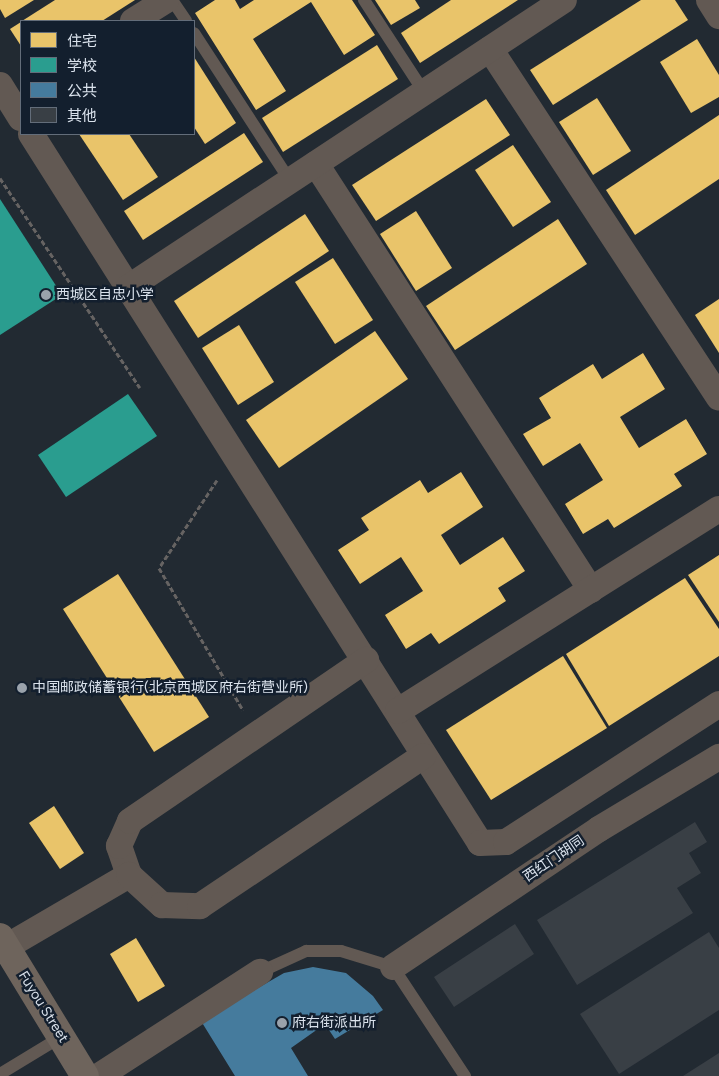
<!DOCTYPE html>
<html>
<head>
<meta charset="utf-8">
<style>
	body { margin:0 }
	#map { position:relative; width:719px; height:1076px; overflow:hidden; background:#222a32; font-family:Figtree,"Noto Sans SC",sans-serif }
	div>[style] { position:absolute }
	.homes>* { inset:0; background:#e9c46a }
	.schools>* { inset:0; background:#2a9d8f }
	.public>* { inset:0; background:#457b9d }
	.building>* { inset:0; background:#393f45 }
	.path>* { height:3px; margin-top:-1.5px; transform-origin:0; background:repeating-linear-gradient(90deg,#666362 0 5px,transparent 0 7.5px) }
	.lane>* { height:12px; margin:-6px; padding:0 6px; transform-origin:6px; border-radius:6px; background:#625953 }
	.street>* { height:26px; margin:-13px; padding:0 13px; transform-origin:13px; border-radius:13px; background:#625953 }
	.secondary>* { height:28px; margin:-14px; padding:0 14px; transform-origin:14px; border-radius:14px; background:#6e645c }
	.dots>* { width:14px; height:14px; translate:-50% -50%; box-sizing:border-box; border:2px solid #131f2e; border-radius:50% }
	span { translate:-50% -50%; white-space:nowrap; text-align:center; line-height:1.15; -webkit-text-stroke:5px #131f2e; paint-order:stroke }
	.poi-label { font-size:14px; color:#dae2ec }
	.left { translate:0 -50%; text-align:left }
	.street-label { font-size:14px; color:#dae2ec }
	.legend { position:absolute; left:20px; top:20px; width:175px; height:115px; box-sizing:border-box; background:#131f2e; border:1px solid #636d7a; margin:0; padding:6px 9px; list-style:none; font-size:15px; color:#dae2ec }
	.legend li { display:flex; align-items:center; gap:10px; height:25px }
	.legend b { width:25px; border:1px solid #636d7a }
</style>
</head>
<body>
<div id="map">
	<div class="homes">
		<i style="clip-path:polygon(0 0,34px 0,5px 18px,0 9px)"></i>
		<i style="clip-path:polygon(55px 0,135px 0,102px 21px,22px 21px)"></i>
		<i style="clip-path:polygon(215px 0,235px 0,240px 9px,254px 0,352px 0,375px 35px,344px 55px,311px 2px,253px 39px,286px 91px,256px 110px,195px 13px)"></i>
		<i style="clip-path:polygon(375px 0,415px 0,420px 8px,391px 25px)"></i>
		<i style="clip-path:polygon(451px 0,518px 0,420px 63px,401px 33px)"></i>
		<i style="clip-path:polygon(641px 0,675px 0,688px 20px,553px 105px,530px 70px)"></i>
		<i style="clip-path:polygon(21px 22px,21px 46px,10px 29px)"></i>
		<i style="clip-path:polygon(697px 39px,719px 75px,719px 97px,691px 113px,660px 62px)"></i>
		<i style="clip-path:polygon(377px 45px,398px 79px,283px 152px,262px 118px)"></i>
		<i style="clip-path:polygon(194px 57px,236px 123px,205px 144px,194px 127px)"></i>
		<i style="clip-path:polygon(597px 98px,631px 151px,593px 175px,559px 122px)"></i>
		<i style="clip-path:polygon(486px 99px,510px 135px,376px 221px,352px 185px)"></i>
		<i style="clip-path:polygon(719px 115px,719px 179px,635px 235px,606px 190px)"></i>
		<i style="clip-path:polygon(244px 133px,263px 162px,143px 240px,124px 211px)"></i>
		<i style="clip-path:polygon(79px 134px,129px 134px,158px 177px,123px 200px)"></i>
		<i style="clip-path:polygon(513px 145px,551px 202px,513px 227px,475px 170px)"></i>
		<i style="clip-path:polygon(416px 211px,452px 268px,416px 291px,380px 234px)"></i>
		<i style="clip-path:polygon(305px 214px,329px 251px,198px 338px,174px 301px)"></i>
		<i style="clip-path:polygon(558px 219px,587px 264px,455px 350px,426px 306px)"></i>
		<i style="clip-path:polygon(333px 258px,373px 320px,335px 344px,295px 282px)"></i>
		<i style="clip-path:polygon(719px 299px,719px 353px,695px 315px)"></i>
		<i style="clip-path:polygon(239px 325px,274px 382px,238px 405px,202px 348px)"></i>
		<i style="clip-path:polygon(375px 331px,408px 379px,279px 468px,246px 420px)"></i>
		<i style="clip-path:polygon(643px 353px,665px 389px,620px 417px,639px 448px,686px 419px,707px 454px,674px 474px,682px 486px,614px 528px,608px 519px,583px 534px,565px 504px,603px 480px,580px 443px,543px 466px,523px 434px,551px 418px,539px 398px,593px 364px,602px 379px)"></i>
		<i style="clip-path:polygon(461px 472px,483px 507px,441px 535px,460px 565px,503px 537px,525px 571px,498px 588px,506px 601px,439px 644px,431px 633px,406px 649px,385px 615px,423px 591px,401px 557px,360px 584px,338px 550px,369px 530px,361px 518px,420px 480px,428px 493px)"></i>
		<i style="clip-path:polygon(719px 555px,719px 622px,688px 575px)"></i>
		<i style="clip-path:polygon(118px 574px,209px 717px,154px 752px,63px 609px)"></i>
		<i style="clip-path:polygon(685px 578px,719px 629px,719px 656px,609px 726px,566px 654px)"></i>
		<i style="clip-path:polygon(563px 656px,607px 728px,491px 800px,446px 730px)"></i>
		<i style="clip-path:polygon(54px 806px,84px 853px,60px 869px,29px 823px)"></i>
		<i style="clip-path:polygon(136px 938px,165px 986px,138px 1002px,110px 954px)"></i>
	</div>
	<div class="schools">
		<i style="clip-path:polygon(0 199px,62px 295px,0 335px)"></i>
		<i style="clip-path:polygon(128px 394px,157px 436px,66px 497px,38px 455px)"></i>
	</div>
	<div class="public">
		<i style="clip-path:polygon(313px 967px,346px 973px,373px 996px,383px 1010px,335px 1039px,325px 1024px,291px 1048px,308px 1076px,235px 1076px,201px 1021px,284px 973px)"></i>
	</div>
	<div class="building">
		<i style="clip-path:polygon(695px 822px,707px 842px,689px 853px,701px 873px,677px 888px,693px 913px,577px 985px,537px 920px)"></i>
		<i style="clip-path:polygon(515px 924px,534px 954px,454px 1007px,434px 977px)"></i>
		<i style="clip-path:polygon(709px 932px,719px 948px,719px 1010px,619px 1074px,580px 1014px)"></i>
		<i style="clip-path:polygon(719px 1053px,719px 1076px,683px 1076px)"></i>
	</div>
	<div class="path">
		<i style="left:0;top:178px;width:252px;rotate:56.3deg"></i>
		<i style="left:217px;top:480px;width:105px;rotate:123.4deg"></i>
		<i style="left:159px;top:568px;width:165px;rotate:59.4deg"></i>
	</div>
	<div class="lane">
		<i style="left:172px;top:0;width:25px;rotate:56deg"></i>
		<i style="left:364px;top:0;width:110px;rotate:56.9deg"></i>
		<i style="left:194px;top:33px;width:176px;rotate:57deg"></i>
		<i style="left:260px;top:972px;width:51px;rotate:-24.5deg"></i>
		<i style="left:306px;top:951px;width:35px"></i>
		<i style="left:341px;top:951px;width:54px;rotate:17.1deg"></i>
		<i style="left:393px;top:967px;width:131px;rotate:56.6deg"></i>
		<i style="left:0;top:1074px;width:71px;rotate:-31.2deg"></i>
	</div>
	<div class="street">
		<i style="left:709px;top:0;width:19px;rotate:58deg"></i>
		<i style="left:133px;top:21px;width:39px;rotate:-32deg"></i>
		<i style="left:490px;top:49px;width:417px;rotate:56.7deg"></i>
		<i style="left:0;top:85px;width:39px;rotate:58deg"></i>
		<i style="left:31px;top:134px;width:839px;rotate:57.65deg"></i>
		<i style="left:480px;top:843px;width:26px;rotate:-2deg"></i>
		<i style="left:506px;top:842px;width:254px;rotate:-32.9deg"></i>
		<i style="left:316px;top:164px;width:507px;rotate:57.16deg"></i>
		<i style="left:129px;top:287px;width:521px;rotate:-33.42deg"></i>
		<i style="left:398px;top:711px;width:379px;rotate:-32.2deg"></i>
		<i style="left:129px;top:875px;width:31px;rotate:-109deg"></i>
		<i style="left:119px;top:846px;width:27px;rotate:-66deg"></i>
		<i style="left:130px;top:821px;width:286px;rotate:-34.3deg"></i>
		<i style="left:6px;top:947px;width:143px;rotate:-30.3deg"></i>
		<i style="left:129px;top:875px;width:45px;rotate:42.3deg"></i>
		<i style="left:162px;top:905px;width:38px;rotate:2deg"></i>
		<i style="left:200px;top:906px;width:269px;rotate:-33.9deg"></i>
		<i style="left:393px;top:967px;width:248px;rotate:-33.8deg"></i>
		<i style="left:599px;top:829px;width:140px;rotate:-31deg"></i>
		<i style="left:99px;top:1076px;width:192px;rotate:-32.9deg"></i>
	</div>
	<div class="secondary">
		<i style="left:0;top:937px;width:163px;rotate:58.6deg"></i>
	</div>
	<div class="dots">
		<i style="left:46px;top:295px;background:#9aa2ab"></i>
		<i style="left:22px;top:688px;background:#9aa2ab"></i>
		<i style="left:282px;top:1023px;background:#9aa2ab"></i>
	</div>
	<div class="poi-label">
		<span class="left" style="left:56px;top:295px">西城区自忠小学</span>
		<span class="left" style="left:32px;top:688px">中国邮政储蓄银行(北京西城区府右街营业所)</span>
		<span class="left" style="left:292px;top:1023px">府右街派出所</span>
	</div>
	<div class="street-label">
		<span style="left:554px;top:859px;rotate:-34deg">西红门胡同</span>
		<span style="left:43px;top:1007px;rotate:58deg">Fuyou Street</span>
	</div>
	<ul class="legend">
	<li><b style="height:14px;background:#e9c46a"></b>住宅</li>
	<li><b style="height:14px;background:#2a9d8f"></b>学校</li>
	<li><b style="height:14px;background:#457b9d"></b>公共</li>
	<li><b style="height:14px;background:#393f45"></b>其他</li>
	</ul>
</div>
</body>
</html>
